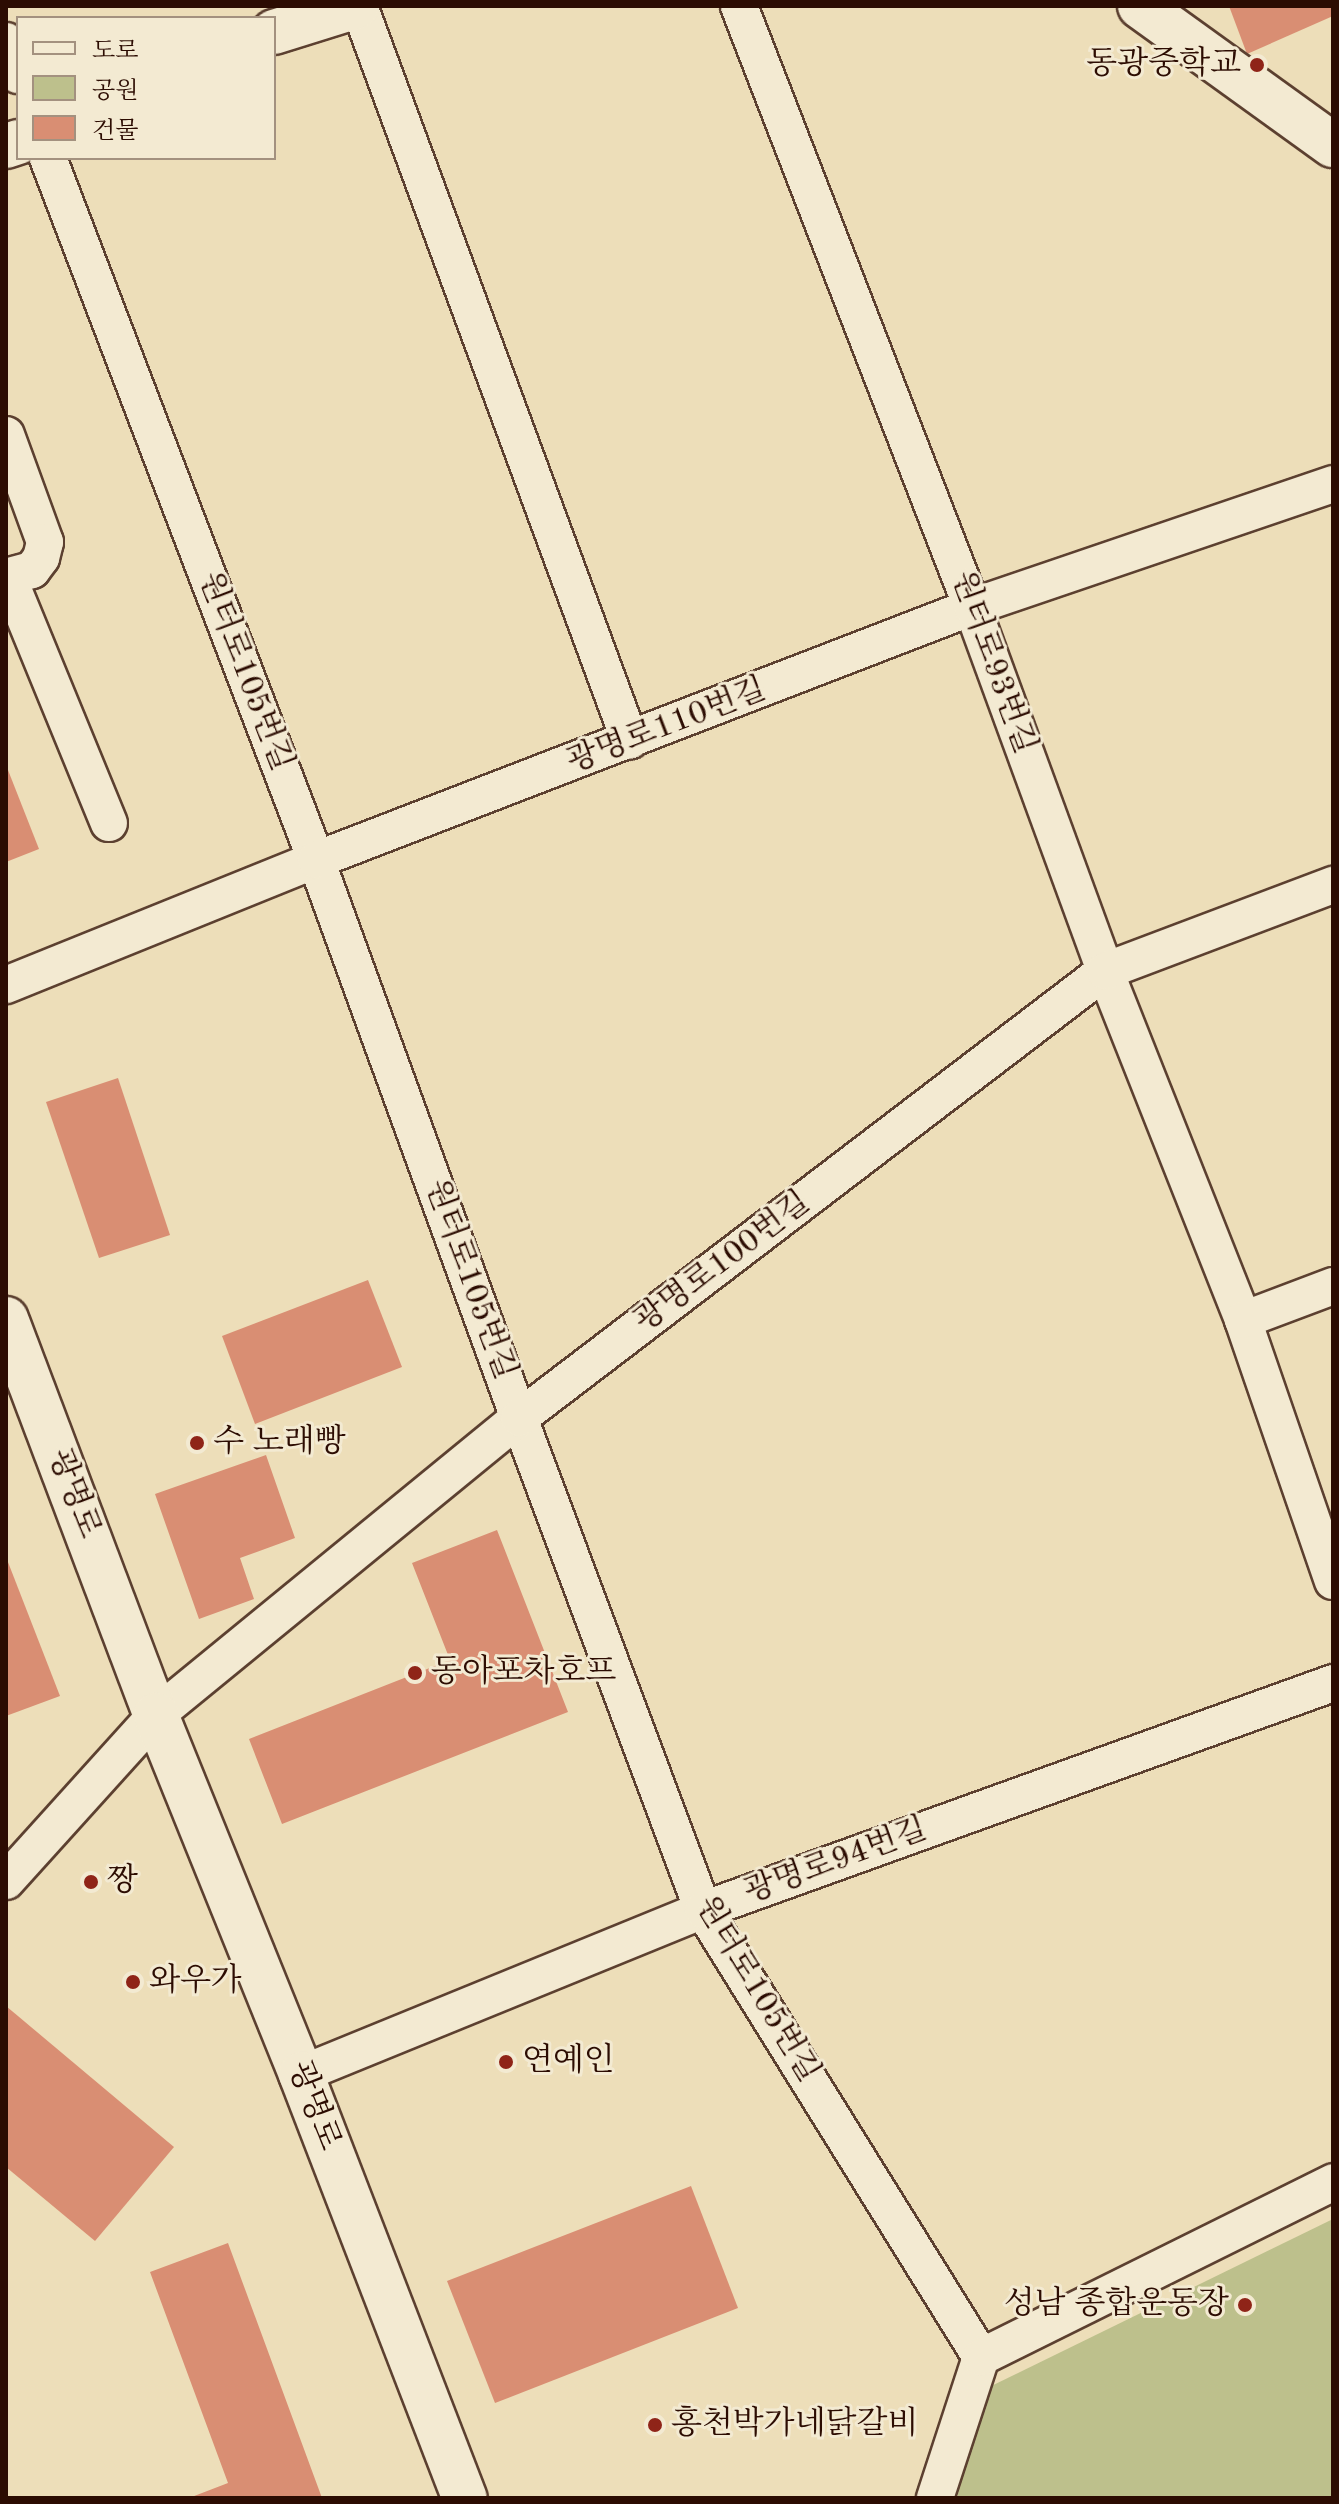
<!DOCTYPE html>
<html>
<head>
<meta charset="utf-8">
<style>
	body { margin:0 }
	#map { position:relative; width:1339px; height:2504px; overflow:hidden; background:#eddeb9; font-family:"Old Standard TT","Noto Serif KR",serif }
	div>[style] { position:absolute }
	.green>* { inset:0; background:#bdc08c }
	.building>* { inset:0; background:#d98e73 }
	.roads { filter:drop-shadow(2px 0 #5c4030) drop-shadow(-2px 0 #5c4030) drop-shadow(0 2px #5c4030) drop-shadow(0 -2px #5c4030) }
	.minor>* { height:36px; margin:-18px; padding:0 18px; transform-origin:18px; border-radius:18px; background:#f3ead2 }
	.secondary>* { height:44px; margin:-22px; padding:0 22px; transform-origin:22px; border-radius:22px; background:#f3ead2 }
	.dots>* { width:22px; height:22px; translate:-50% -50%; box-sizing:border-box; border:4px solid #f3ead2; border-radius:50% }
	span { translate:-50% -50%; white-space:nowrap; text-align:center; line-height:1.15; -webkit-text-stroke:6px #f3ead2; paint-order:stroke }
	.poi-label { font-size:32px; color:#2c0c02 }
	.right { translate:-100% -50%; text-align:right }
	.left { translate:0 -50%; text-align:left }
	.street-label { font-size:32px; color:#2c0c02 }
	.frame { position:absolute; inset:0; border:8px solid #2c0c02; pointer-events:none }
	.legend { position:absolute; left:16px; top:16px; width:260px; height:144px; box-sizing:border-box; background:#f3ead2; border:2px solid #a3917f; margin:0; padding:10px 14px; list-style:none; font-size:24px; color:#2c0c02 }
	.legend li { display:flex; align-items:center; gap:16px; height:40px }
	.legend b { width:40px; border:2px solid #a3917f }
</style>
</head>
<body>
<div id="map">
	<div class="green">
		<i style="clip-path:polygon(1333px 2219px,1333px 2498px,957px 2498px,981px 2391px)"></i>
	</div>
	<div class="building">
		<i style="clip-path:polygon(1229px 6px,1333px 6px,1333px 16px,1247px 54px)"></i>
		<i style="clip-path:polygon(6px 765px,39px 849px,6px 862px)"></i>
		<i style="clip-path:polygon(118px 1078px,170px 1235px,99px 1258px,46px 1102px)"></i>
		<i style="clip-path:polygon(368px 1280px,402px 1367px,255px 1424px,222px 1336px)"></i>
		<i style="clip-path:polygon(266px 1455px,295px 1538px,240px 1558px,254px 1599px,199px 1619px,155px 1494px)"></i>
		<i style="clip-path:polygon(497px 1530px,568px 1712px,282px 1824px,249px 1739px,450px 1660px,412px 1563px)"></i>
		<i style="clip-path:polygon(6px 1557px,60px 1696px,6px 1716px)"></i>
		<i style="clip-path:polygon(6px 2006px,174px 2147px,95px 2241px,6px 2167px)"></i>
		<i style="clip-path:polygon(691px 2186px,738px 2308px,495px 2403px,447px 2281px)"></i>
		<i style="clip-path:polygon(228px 2243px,322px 2498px,189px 2498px,228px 2483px,150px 2272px)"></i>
	</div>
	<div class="roads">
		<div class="minor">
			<i style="left:359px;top:6px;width:783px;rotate:69.76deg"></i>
			<i style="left:739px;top:6px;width:645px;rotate:68.81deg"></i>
			<i style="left:972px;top:607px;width:388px;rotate:69.9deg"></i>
			<i style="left:1105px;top:971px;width:375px;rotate:68.4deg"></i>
			<i style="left:1243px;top:1320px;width:276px;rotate:71deg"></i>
			<i style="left:6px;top:41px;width:36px;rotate:71deg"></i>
			<i style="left:48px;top:158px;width:751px;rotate:69.1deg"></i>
			<i style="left:316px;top:860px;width:594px;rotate:70.01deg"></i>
			<i style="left:519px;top:1418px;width:525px;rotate:69.5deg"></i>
			<i style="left:703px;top:1910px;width:526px;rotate:58.12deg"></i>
			<i style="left:6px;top:435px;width:114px;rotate:70deg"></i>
			<i style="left:45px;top:542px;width:16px;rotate:104deg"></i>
			<i style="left:41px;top:558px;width:15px;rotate:127deg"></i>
			<i style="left:32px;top:570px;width:27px;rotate:165deg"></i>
			<i style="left:8px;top:577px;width:266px;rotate:67.7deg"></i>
			<i style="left:6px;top:985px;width:334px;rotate:-22deg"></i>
			<i style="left:316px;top:860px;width:703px;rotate:-21.09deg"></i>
			<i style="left:972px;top:607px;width:381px;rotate:-18.8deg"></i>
			<i style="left:1243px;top:1320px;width:96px;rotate:-20.7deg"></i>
			<i style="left:6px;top:1881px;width:224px;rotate:-47.9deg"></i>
			<i style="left:156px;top:1715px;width:469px;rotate:-39.3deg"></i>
			<i style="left:519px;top:1418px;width:737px;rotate:-37.34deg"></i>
			<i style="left:1105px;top:971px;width:244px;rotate:-20.7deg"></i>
			<i style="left:301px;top:2074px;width:434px;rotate:-22.2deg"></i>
			<i style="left:703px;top:1910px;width:670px;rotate:-19.81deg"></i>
			<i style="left:935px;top:2498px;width:148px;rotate:-71.9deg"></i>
			<i style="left:981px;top:2357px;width:393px;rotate:-26.4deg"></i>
		</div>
		<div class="secondary">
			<i style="left:1140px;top:6px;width:238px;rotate:35.8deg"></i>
			<i style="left:274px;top:32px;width:87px;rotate:-17.4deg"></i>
			<i style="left:6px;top:146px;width:13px;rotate:-18deg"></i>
			<i style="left:6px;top:1319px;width:423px;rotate:69.3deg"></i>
			<i style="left:156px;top:1715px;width:387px;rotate:68deg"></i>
			<i style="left:301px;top:2074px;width:455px;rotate:68.9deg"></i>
		</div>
	</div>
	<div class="dots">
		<i style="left:1257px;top:65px;background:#8f2418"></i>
		<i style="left:197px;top:1443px;background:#8f2418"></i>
		<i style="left:415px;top:1673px;background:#8f2418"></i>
		<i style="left:91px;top:1882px;background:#8f2418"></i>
		<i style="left:133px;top:1982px;background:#8f2418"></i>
		<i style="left:506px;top:2062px;background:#8f2418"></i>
		<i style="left:1245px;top:2305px;background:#8f2418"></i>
		<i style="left:655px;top:2425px;background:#8f2418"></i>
	</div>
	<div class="poi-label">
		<span class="right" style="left:1241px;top:65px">동광중학교</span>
		<span class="left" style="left:213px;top:1443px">수 노래빵</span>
		<span class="left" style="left:431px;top:1673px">동아포차호프</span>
		<span class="left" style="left:107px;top:1882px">짱</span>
		<span class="left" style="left:149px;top:1982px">와우가</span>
		<span class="left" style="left:522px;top:2062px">연예인</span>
		<span class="right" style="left:1229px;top:2305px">성남 종합운동장</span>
		<span class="left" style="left:671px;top:2425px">홍천박가네닭갈비</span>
	</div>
	<div class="street-label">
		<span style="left:992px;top:663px;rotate:70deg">원터로93번길</span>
		<span style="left:244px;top:672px;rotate:69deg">원터로105번길</span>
		<span style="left:667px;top:727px;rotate:-21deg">광명로110번길</span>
		<span style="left:723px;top:1263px;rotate:-37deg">광명로100번길</span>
		<span style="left:469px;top:1280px;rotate:70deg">원터로105번길</span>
		<span style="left:73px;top:1494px;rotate:69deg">광명로</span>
		<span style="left:836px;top:1862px;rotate:-20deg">광명로94번길</span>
		<span style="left:756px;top:1990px;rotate:59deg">원터로105번길</span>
		<span style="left:313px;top:2106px;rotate:69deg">광명로</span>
	</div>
	<div class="frame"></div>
	<ul class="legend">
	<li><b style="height:10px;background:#f3ead2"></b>도로</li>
	<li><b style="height:22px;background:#bdc08c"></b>공원</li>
	<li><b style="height:22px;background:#d98e73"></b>건물</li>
	</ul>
</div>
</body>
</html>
